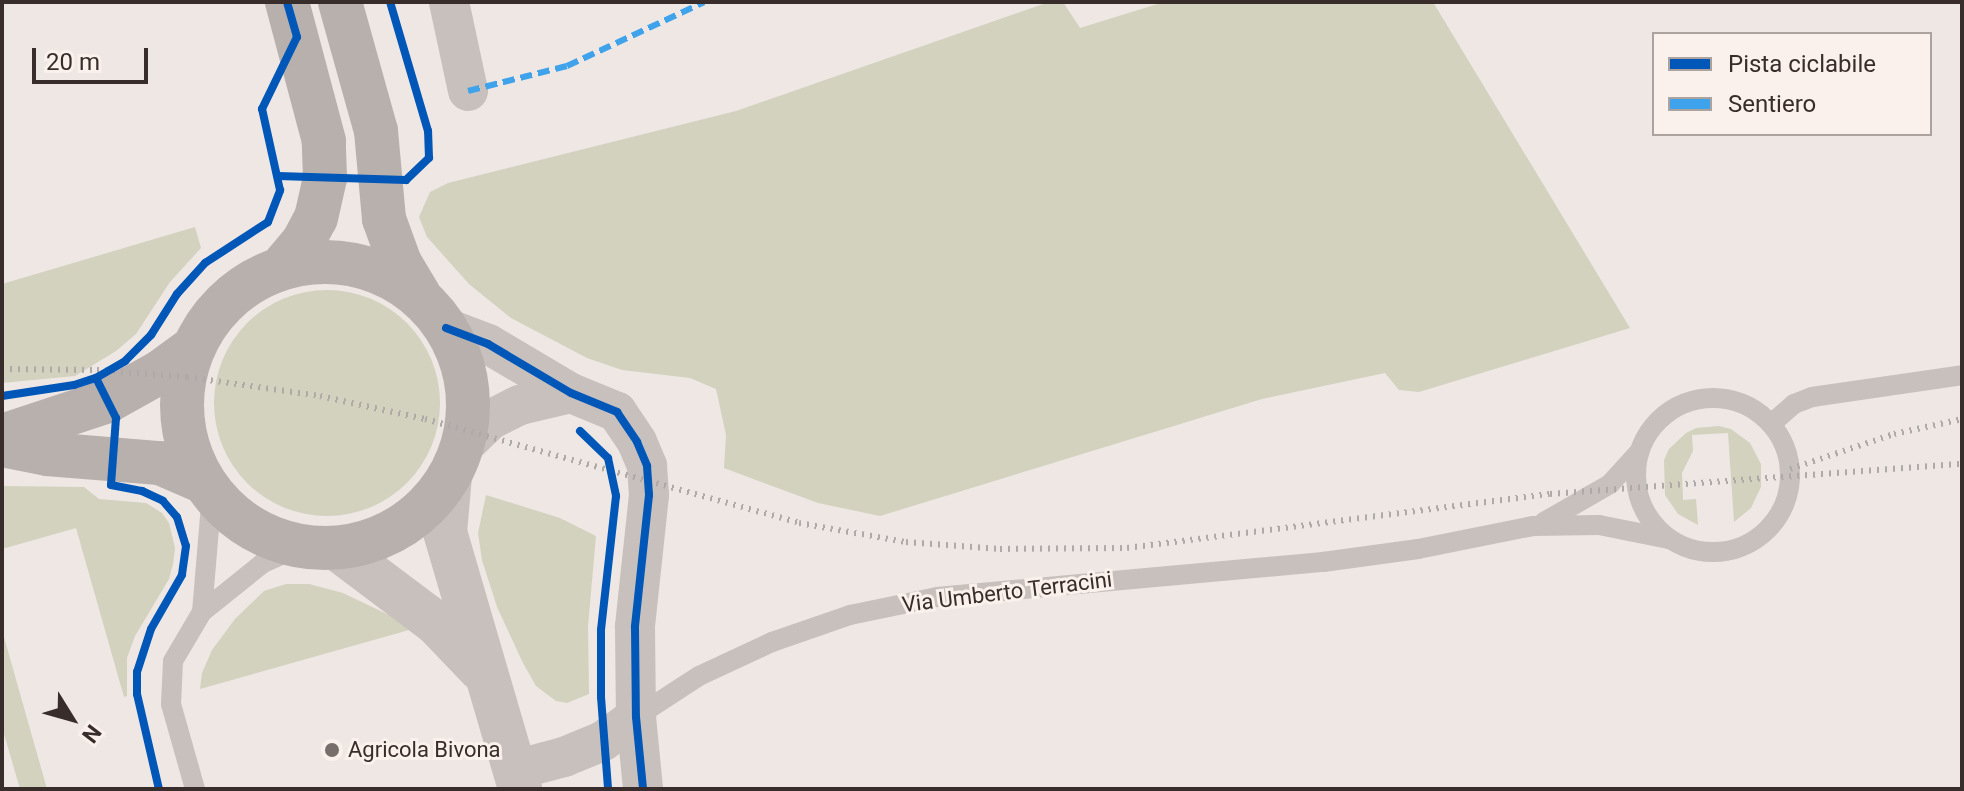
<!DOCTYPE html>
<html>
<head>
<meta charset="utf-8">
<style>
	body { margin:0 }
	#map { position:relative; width:1964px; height:791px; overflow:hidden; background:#eee7e4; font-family:Roboto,sans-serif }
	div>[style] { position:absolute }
	.green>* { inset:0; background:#d2d2bf }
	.round { border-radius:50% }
	.service>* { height:20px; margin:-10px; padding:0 10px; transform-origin:10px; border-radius:10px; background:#c7c0bd }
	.service>.ring { margin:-10px; padding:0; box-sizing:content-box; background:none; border:20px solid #c7c0bd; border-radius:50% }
	.minor>* { height:40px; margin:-20px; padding:0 20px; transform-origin:20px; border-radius:20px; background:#c7c0bd }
	.tertiary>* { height:44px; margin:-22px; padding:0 22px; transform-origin:22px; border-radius:22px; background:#c7c0bd }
	.secondary>* { height:44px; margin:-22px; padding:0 22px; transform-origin:22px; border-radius:22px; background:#b8b0ad }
	.secondary>.ring { margin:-22px; padding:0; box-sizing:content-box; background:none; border:44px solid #b8b0ad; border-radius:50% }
	.rail>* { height:6px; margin-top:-3px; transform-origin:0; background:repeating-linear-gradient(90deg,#afa9a7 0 2px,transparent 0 8px) }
	.quiet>* { height:6px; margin-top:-3px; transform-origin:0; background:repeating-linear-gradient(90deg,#3fa3eb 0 12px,transparent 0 18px) }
	.cycleway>* { height:8px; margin:-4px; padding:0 4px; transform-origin:4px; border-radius:4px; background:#0057b8 }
	.dots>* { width:22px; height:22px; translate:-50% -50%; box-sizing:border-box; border:4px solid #faf1ec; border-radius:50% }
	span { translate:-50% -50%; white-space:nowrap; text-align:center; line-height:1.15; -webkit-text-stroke:6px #faf1ec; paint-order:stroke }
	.street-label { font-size:22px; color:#382d2a }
	.poi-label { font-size:22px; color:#382d2a }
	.left { translate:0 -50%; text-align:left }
	.frame { position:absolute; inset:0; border:4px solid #382d2a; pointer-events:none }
	.legend { position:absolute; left:1652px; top:32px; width:280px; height:104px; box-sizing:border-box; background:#faf1ec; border:2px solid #aca39e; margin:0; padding:10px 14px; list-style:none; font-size:24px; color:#382d2a }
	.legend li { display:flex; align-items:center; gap:16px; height:40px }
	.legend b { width:40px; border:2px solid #aca39e }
	.north { position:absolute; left:32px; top:679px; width:80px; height:80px; -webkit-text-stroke:6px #faf1ec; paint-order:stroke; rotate:127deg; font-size:22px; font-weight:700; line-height:32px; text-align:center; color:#382d2a }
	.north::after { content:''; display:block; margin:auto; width:28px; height:36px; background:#382d2a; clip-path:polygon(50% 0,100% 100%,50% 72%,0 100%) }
	.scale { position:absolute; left:32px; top:48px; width:116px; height:36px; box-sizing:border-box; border:4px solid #382d2a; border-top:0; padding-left:10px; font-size:24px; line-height:28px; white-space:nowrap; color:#382d2a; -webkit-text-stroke:6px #faf1ec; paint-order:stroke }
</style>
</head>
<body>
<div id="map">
	<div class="green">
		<i style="clip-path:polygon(1049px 2px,1063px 2px,1080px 28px,1164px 2px,1433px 2px,1630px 328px,1419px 392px,1399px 390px,1385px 373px,1262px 399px,880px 516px,818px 503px,724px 468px,726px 435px,716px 389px,690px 378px,622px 370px,587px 358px,511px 318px,469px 284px,427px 237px,419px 217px,430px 192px,448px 183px,736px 111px)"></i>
		<i style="clip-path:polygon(195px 227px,201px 248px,170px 282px,136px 334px,116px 351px,75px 376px,2px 383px,2px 284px)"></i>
		<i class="round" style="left:214px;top:290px;width:226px;height:226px"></i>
		<i style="clip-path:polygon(1719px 426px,1731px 429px,1750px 443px,1761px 464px,1761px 487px,1751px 508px,1734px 522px,1728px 433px,1692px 435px,1693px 451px,1682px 473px,1683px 500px,1696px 499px,1698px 525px,1678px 514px,1665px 495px,1664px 460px,1669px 449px,1686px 433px,1696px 428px)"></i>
		<i style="clip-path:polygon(2px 486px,84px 487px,99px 499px,146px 503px,162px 513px,169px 523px,175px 548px,173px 564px,169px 579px,135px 636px,127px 658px,127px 696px,124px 697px,76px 528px,2px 549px)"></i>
		<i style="clip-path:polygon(486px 495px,560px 518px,596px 536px,588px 626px,589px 694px,567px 703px,556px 701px,536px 686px,523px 663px,497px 607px,482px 560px,478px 533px)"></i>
		<i style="clip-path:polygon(286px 584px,309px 584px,343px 593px,389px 615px,409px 630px,200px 689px,202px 673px,212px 650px,235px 619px,264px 591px)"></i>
		<i style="clip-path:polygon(2px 630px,47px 789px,20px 789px,2px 727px)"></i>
	</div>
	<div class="service">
		<i class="ring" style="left:1636px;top:398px;width:134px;height:134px"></i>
		<i style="left:1771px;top:424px;width:30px;rotate:-41deg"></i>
		<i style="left:1794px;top:404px;width:19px;rotate:-21deg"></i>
		<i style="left:1812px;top:397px;width:152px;rotate:-8.3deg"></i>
		<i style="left:1544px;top:522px;width:76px;rotate:-29.9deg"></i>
		<i style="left:1610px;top:484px;width:43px;rotate:-47.8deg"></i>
		<i style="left:202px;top:612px;width:119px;rotate:-85.2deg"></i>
		<i style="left:636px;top:717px;width:75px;rotate:-33.1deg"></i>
		<i style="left:699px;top:676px;width:81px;rotate:-25deg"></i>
		<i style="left:772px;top:642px;width:83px;rotate:-19.1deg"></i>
		<i style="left:850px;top:615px;width:89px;rotate:-11.7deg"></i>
		<i style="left:937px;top:597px;width:388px;rotate:-5.2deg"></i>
		<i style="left:1323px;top:562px;width:96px;rotate:-7.8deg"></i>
		<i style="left:1418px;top:549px;width:117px;rotate:-11.3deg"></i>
		<i style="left:1533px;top:526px;width:66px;rotate:-0.9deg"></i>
		<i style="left:1599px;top:525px;width:71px;rotate:11.3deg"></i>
		<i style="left:195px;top:789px;width:88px;rotate:-105.8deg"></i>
		<i style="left:171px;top:704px;width:43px;rotate:-87.3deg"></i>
		<i style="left:173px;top:661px;width:57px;rotate:-59.4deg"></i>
		<i style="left:202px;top:612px;width:78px;rotate:-38.8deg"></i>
		<i style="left:263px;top:563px;width:42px;rotate:-24.1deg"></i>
	</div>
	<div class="minor">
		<i style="left:449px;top:2px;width:91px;rotate:77.9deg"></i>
		<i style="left:446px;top:328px;width:45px;rotate:20.9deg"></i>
		<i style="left:488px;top:344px;width:96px;rotate:30.6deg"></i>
		<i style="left:571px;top:393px;width:50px;rotate:22.4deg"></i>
		<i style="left:617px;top:412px;width:36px;rotate:56deg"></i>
		<i style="left:637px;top:442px;width:26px;rotate:67deg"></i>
		<i style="left:647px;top:466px;width:29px;rotate:86deg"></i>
		<i style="left:649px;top:495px;width:133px;rotate:96.1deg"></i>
		<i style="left:635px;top:627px;width:90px;rotate:89.4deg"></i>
		<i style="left:636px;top:717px;width:72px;rotate:84.4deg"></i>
		<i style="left:463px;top:446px;width:37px;rotate:-44deg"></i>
		<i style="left:490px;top:420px;width:34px;rotate:-27deg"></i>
		<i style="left:520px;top:405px;width:52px;rotate:-13.2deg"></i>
		<i style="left:515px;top:770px;width:51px;rotate:-14.9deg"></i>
		<i style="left:564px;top:757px;width:42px;rotate:-22.3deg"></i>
		<i style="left:603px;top:741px;width:41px;rotate:-36deg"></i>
	</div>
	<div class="tertiary">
		<i style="left:450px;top:476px;width:56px;rotate:95.1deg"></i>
		<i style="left:445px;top:532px;width:268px;rotate:73.7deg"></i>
		<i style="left:336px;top:548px;width:125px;rotate:36.9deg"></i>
		<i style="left:436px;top:623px;width:64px;rotate:46.3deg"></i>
	</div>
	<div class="secondary">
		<i style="left:340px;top:2px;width:134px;rotate:74.4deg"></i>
		<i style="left:376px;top:131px;width:88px;rotate:84.8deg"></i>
		<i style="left:384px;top:219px;width:47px;rotate:70deg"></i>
		<i style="left:400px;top:263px;width:37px;rotate:59deg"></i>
		<i class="ring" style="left:182px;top:262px;width:242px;height:242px"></i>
		<i style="left:282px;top:267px;width:33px;rotate:-50deg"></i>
		<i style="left:303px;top:242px;width:27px;rotate:-62deg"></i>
		<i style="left:316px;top:218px;width:41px;rotate:-77.3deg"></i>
		<i style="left:325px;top:178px;width:37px;rotate:-92deg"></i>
		<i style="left:324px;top:141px;width:144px;rotate:-104.9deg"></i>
		<i style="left:2px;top:436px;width:112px;rotate:-18.3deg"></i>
		<i style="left:108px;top:401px;width:60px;rotate:-29.1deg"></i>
		<i style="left:160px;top:372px;width:42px;rotate:-36.3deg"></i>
		<i style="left:2px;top:445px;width:46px;rotate:11.3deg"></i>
		<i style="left:47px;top:454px;width:113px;rotate:4.6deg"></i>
		<i style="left:160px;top:463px;width:48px;rotate:23.4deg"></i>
	</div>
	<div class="rail">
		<i style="left:2px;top:369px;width:95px;rotate:0.6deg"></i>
		<i style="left:97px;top:370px;width:90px;rotate:4.4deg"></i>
		<i style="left:187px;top:377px;width:134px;rotate:8.1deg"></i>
		<i style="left:320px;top:396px;width:107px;rotate:12.4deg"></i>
		<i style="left:425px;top:419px;width:388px;rotate:15.5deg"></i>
		<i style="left:799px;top:523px;width:109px;rotate:10.1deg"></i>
		<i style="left:906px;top:542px;width:94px;rotate:4.3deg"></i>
		<i style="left:1000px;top:549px;width:127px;rotate:-0.5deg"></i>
		<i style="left:1127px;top:548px;width:426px;rotate:-7.3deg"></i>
		<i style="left:1550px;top:494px;width:413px;rotate:-4.2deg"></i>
		<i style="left:1790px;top:469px;width:110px;rotate:-18.6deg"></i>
		<i style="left:1894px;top:434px;width:70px;rotate:-12.4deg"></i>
	</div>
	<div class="quiet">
		<i style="left:468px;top:91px;width:102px;rotate:-14.2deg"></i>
		<i style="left:567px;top:66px;width:151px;rotate:-25deg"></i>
	</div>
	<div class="cycleway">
		<i style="left:278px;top:176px;width:128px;rotate:1.8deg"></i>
		<i style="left:406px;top:180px;width:32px;rotate:-44deg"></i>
		<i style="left:429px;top:158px;width:27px;rotate:-92deg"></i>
		<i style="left:428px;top:131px;width:134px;rotate:-106.4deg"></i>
		<i style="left:446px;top:328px;width:45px;rotate:20.9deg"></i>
		<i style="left:488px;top:344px;width:96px;rotate:30.6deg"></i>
		<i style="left:571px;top:393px;width:50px;rotate:22.4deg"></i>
		<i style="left:617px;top:412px;width:36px;rotate:56deg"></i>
		<i style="left:637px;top:442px;width:26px;rotate:67deg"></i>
		<i style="left:647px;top:466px;width:29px;rotate:86deg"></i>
		<i style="left:649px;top:495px;width:133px;rotate:96.1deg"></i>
		<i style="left:635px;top:627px;width:90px;rotate:89.4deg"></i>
		<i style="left:636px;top:717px;width:72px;rotate:84.4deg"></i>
		<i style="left:96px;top:378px;width:45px;rotate:63.4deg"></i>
		<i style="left:116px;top:418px;width:67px;rotate:94.3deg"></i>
		<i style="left:111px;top:485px;width:32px;rotate:11deg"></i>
		<i style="left:142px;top:491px;width:23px;rotate:25deg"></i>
		<i style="left:163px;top:501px;width:21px;rotate:49deg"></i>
		<i style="left:177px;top:517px;width:30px;rotate:73deg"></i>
		<i style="left:186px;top:546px;width:29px;rotate:98deg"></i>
		<i style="left:182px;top:575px;width:62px;rotate:119.9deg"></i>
		<i style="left:151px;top:629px;width:45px;rotate:108deg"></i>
		<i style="left:137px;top:672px;width:22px;rotate:90deg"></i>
		<i style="left:137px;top:694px;width:98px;rotate:77deg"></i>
		<i style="left:2px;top:396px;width:73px;rotate:-8.7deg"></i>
		<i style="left:74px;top:385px;width:23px;rotate:-18deg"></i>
		<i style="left:96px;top:378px;width:34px;rotate:-30deg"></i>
		<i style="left:125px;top:361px;width:37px;rotate:-45deg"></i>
		<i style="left:151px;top:335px;width:49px;rotate:-57.6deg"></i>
		<i style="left:177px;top:294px;width:42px;rotate:-47.9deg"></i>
		<i style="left:205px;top:263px;width:75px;rotate:-33.1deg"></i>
		<i style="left:268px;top:222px;width:34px;rotate:-69deg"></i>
		<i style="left:280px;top:190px;width:83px;rotate:-102.5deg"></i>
		<i style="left:262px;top:109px;width:80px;rotate:-64.1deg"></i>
		<i style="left:297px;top:37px;width:36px;rotate:-106deg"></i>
		<i style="left:580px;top:431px;width:39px;rotate:44deg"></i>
		<i style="left:608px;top:458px;width:39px;rotate:78deg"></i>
		<i style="left:616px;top:496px;width:135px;rotate:96.4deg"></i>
		<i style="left:601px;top:630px;width:67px;rotate:90deg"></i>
		<i style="left:601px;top:697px;width:92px;rotate:85.6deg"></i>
	</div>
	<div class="dots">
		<i style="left:332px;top:750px;background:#786e6b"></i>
	</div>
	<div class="street-label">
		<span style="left:1007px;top:592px;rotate:-7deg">Via Umberto Terracini</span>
	</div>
	<div class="poi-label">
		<span class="left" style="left:348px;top:750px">Agricola Bivona</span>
	</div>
	<div class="frame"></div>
	<ul class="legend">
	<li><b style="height:10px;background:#0057b8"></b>Pista ciclabile</li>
	<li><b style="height:10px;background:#3fa3eb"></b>Sentiero</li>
	</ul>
	<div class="north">N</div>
	<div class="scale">20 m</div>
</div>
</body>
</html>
